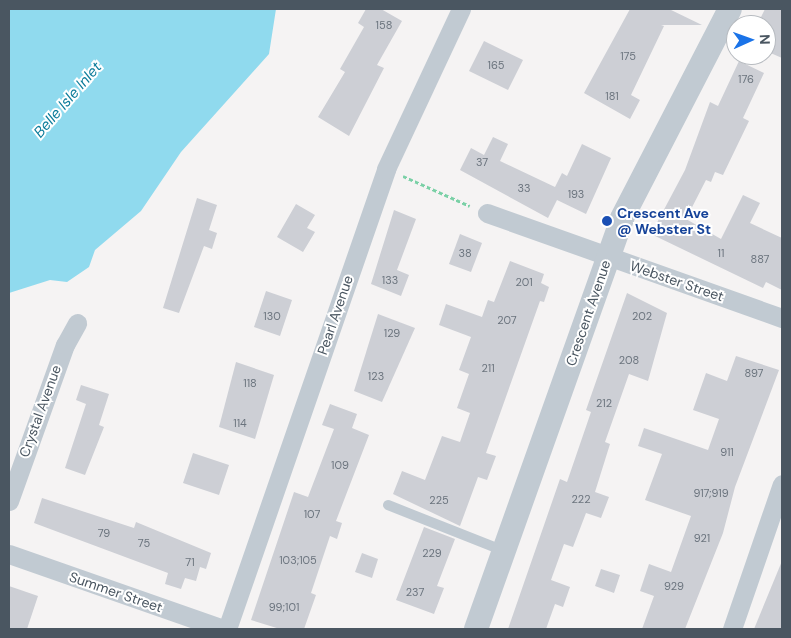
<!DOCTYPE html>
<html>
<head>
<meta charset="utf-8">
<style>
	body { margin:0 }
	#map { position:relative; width:791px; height:638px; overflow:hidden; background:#f5f3f3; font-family:"DM Sans",sans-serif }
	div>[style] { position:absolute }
	.water>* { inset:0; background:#90daee }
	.building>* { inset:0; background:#cdcfd5 }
	.path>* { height:3px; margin-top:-1.5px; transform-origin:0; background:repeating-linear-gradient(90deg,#7ad0a6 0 4px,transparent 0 6.5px) }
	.service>* { height:10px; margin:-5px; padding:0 5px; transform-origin:5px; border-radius:5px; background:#c1cad2 }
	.minor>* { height:19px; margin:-9.5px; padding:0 9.5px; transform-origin:9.5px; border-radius:9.5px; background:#c1cad2 }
	.tertiary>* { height:24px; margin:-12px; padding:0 12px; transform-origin:12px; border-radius:12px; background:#c1cad2 }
	.dots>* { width:14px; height:14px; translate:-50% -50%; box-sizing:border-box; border:2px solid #fff; border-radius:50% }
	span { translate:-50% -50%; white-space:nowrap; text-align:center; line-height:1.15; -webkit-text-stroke:4px #fff; paint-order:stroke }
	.number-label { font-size:11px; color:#6b747e }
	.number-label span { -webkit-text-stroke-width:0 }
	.transit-label { font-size:14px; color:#164399; font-weight:700 }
	.left { translate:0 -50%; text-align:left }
	.street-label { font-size:14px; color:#4a5661 }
	.water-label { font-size:15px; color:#0c7c9b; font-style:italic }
	.frame { position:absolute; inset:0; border:10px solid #4a5661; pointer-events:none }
	.north { position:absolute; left:726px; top:15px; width:50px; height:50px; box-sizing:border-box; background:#fff; border:1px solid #b7bbc0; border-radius:50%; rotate:88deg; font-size:14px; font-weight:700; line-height:20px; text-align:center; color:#4a5661 }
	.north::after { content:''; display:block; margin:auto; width:18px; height:22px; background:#1a73e8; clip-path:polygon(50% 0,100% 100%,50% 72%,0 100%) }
</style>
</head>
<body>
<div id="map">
	<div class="water">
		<i style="clip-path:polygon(9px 9px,276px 9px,269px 54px,181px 152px,141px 211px,95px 250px,89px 267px,67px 282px,50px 280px,9px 293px)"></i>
	</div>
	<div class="building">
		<i style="clip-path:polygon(366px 9px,381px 9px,402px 21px,377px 65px,384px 68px,349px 136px,318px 117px,345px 72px,340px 69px,364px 27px,358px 23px)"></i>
		<i style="clip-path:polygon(630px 9px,669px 9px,702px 25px,661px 25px,664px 26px,631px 95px,640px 100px,630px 119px,584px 93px)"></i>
		<i style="clip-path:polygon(765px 9px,782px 9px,782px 58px,766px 51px,766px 25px,757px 25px)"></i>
		<i style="clip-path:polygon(484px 41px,523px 60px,508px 90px,469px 71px)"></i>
		<i style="clip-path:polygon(739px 61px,764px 73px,743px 118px,749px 121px,723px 175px,715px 172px,711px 182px,706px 180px,686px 219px,721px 239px,743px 195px,760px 203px,750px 223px,782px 238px,782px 290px,766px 282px,763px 288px,651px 234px,685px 170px,710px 102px,718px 106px)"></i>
		<i style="clip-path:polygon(493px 137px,508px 144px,500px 161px,555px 187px,562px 173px,567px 176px,582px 144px,611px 158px,586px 214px,557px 200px,548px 218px,460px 170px,471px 148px,484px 155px)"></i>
		<i style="clip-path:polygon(197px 198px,217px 205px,209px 230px,217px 233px,212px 249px,204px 246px,179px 313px,163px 308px)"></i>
		<i style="clip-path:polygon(296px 204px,315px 215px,307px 228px,315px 232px,303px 252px,277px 237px)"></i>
		<i style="clip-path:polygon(394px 210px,416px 219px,397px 270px,409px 275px,401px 296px,371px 284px)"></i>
		<i style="clip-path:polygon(460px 234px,482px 243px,471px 272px,449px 264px)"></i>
		<i style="clip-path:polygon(510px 261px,544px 274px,541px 283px,549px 287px,544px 302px,540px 301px,486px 453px,496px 456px,487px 480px,478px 477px,460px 526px,393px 494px,402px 471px,425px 480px,442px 436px,460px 442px,470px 413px,457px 408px,469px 374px,459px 370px,471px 337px,439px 325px,446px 304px,482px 317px,488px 300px,494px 302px)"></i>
		<i style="clip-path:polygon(266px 291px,292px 300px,280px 336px,254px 327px)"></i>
		<i style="clip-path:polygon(627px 293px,667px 313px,648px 381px,629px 374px,605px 442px,610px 444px,595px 492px,609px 497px,601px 518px,586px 513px,573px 547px,564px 544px,551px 580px,570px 587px,563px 607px,555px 604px,546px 629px,508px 629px,560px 479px,567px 482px,591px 412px,586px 410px)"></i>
		<i style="clip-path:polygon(378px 314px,415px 328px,382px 402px,354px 391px)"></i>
		<i style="clip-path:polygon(736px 356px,779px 370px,735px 487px,723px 533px,685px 629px,642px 629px,654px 596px,640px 591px,649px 564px,671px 572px,691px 516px,645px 500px,662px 454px,638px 446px,644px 428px,708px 450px,719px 419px,693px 410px,706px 373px,727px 381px)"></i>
		<i style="clip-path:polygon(236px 362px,274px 375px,255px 439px,219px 427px)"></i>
		<i style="clip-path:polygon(81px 385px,109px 394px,99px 425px,104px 427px,85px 475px,65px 468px,86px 404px,76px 400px)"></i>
		<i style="clip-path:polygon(330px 404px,357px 414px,352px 428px,369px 435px,336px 521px,342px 523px,337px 539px,330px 536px,311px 593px,316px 595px,304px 629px,280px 629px,251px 620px,294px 492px,308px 497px,334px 429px,322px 425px)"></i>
		<i style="clip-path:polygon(193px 453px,229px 465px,219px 495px,183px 483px)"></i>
		<i style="clip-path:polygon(42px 498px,134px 528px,136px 522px,211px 553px,206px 569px,200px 567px,196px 581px,185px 578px,181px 589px,165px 584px,168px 573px,34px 523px)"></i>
		<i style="clip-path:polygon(424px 527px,455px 539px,437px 586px,444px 588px,434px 614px,396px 600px)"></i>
		<i style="clip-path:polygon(362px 553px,378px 559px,372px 578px,355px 572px)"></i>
		<i style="clip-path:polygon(782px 561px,782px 629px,754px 629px)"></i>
		<i style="clip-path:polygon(601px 569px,620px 575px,614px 593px,595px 586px)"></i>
		<i style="clip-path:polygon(9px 586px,38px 596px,27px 629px,9px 629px)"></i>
	</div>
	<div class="path">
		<i style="left:403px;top:176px;width:73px;rotate:24.1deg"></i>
	</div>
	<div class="service">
		<i style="left:388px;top:505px;width:125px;rotate:21.6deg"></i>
	</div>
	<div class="minor">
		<i style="left:487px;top:213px;width:313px;rotate:19.6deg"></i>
		<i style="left:9px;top:501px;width:166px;rotate:-70.3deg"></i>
		<i style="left:65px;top:345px;width:25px;rotate:-61deg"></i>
		<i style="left:9px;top:554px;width:227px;rotate:19.3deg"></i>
		<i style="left:227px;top:629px;width:487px;rotate:-70.9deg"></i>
		<i style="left:386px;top:169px;width:177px;rotate:-64.9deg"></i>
		<i style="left:732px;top:629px;width:153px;rotate:-71deg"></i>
	</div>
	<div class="tertiary">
		<i style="left:476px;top:629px;width:436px;rotate:-70.4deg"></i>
		<i style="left:622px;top:218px;width:235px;rotate:-62.7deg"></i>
	</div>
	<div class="dots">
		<i style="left:607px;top:221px;background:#1a4fb4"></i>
	</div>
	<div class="number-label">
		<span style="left:384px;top:25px">158</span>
		<span style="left:628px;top:56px">175</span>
		<span style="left:496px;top:65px">165</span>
		<span style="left:746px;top:79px">176</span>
		<span style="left:612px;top:96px">181</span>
		<span style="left:482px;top:162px">37</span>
		<span style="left:524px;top:188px">33</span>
		<span style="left:576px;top:194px">193</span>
		<span style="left:465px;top:253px">38</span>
		<span style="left:721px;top:253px">11</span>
		<span style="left:760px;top:259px">887</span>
		<span style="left:390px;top:280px">133</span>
		<span style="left:524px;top:282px">201</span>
		<span style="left:272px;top:316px">130</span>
		<span style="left:642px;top:316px">202</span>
		<span style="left:507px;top:320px">207</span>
		<span style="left:392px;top:333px">129</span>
		<span style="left:629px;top:360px">208</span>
		<span style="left:488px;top:368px">211</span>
		<span style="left:754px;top:373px">897</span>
		<span style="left:376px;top:376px">123</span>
		<span style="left:250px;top:383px">118</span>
		<span style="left:604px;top:403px">212</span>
		<span style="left:240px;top:423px">114</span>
		<span style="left:727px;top:452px">911</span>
		<span style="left:340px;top:465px">109</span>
		<span style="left:711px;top:493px">917;919</span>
		<span style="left:581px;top:499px">222</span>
		<span style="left:439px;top:500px">225</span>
		<span style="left:312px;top:514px">107</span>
		<span style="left:104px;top:533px">79</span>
		<span style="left:702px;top:538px">921</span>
		<span style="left:144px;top:543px">75</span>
		<span style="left:432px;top:553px">229</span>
		<span style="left:298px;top:560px">103;105</span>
		<span style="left:190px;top:562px">71</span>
		<span style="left:674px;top:586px">929</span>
		<span style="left:415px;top:592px">237</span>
		<span style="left:284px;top:607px">99;101</span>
	</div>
	<div class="transit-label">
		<span class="left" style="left:617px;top:221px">Crescent Ave<br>@ Webster St</span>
	</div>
	<div class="street-label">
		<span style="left:677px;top:281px;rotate:19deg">Webster Street</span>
		<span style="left:588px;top:313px;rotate:-71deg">Crescent Avenue</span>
		<span style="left:335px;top:315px;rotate:-71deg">Pearl Avenue</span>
		<span style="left:40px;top:411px;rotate:-70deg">Crystal Avenue</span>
		<span style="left:116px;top:592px;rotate:19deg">Summer Street</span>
	</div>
	<div class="water-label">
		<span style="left:68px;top:100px;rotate:-49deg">Belle Isle Inlet</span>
	</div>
	<div class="frame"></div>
	<div class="north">N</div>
</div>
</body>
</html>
